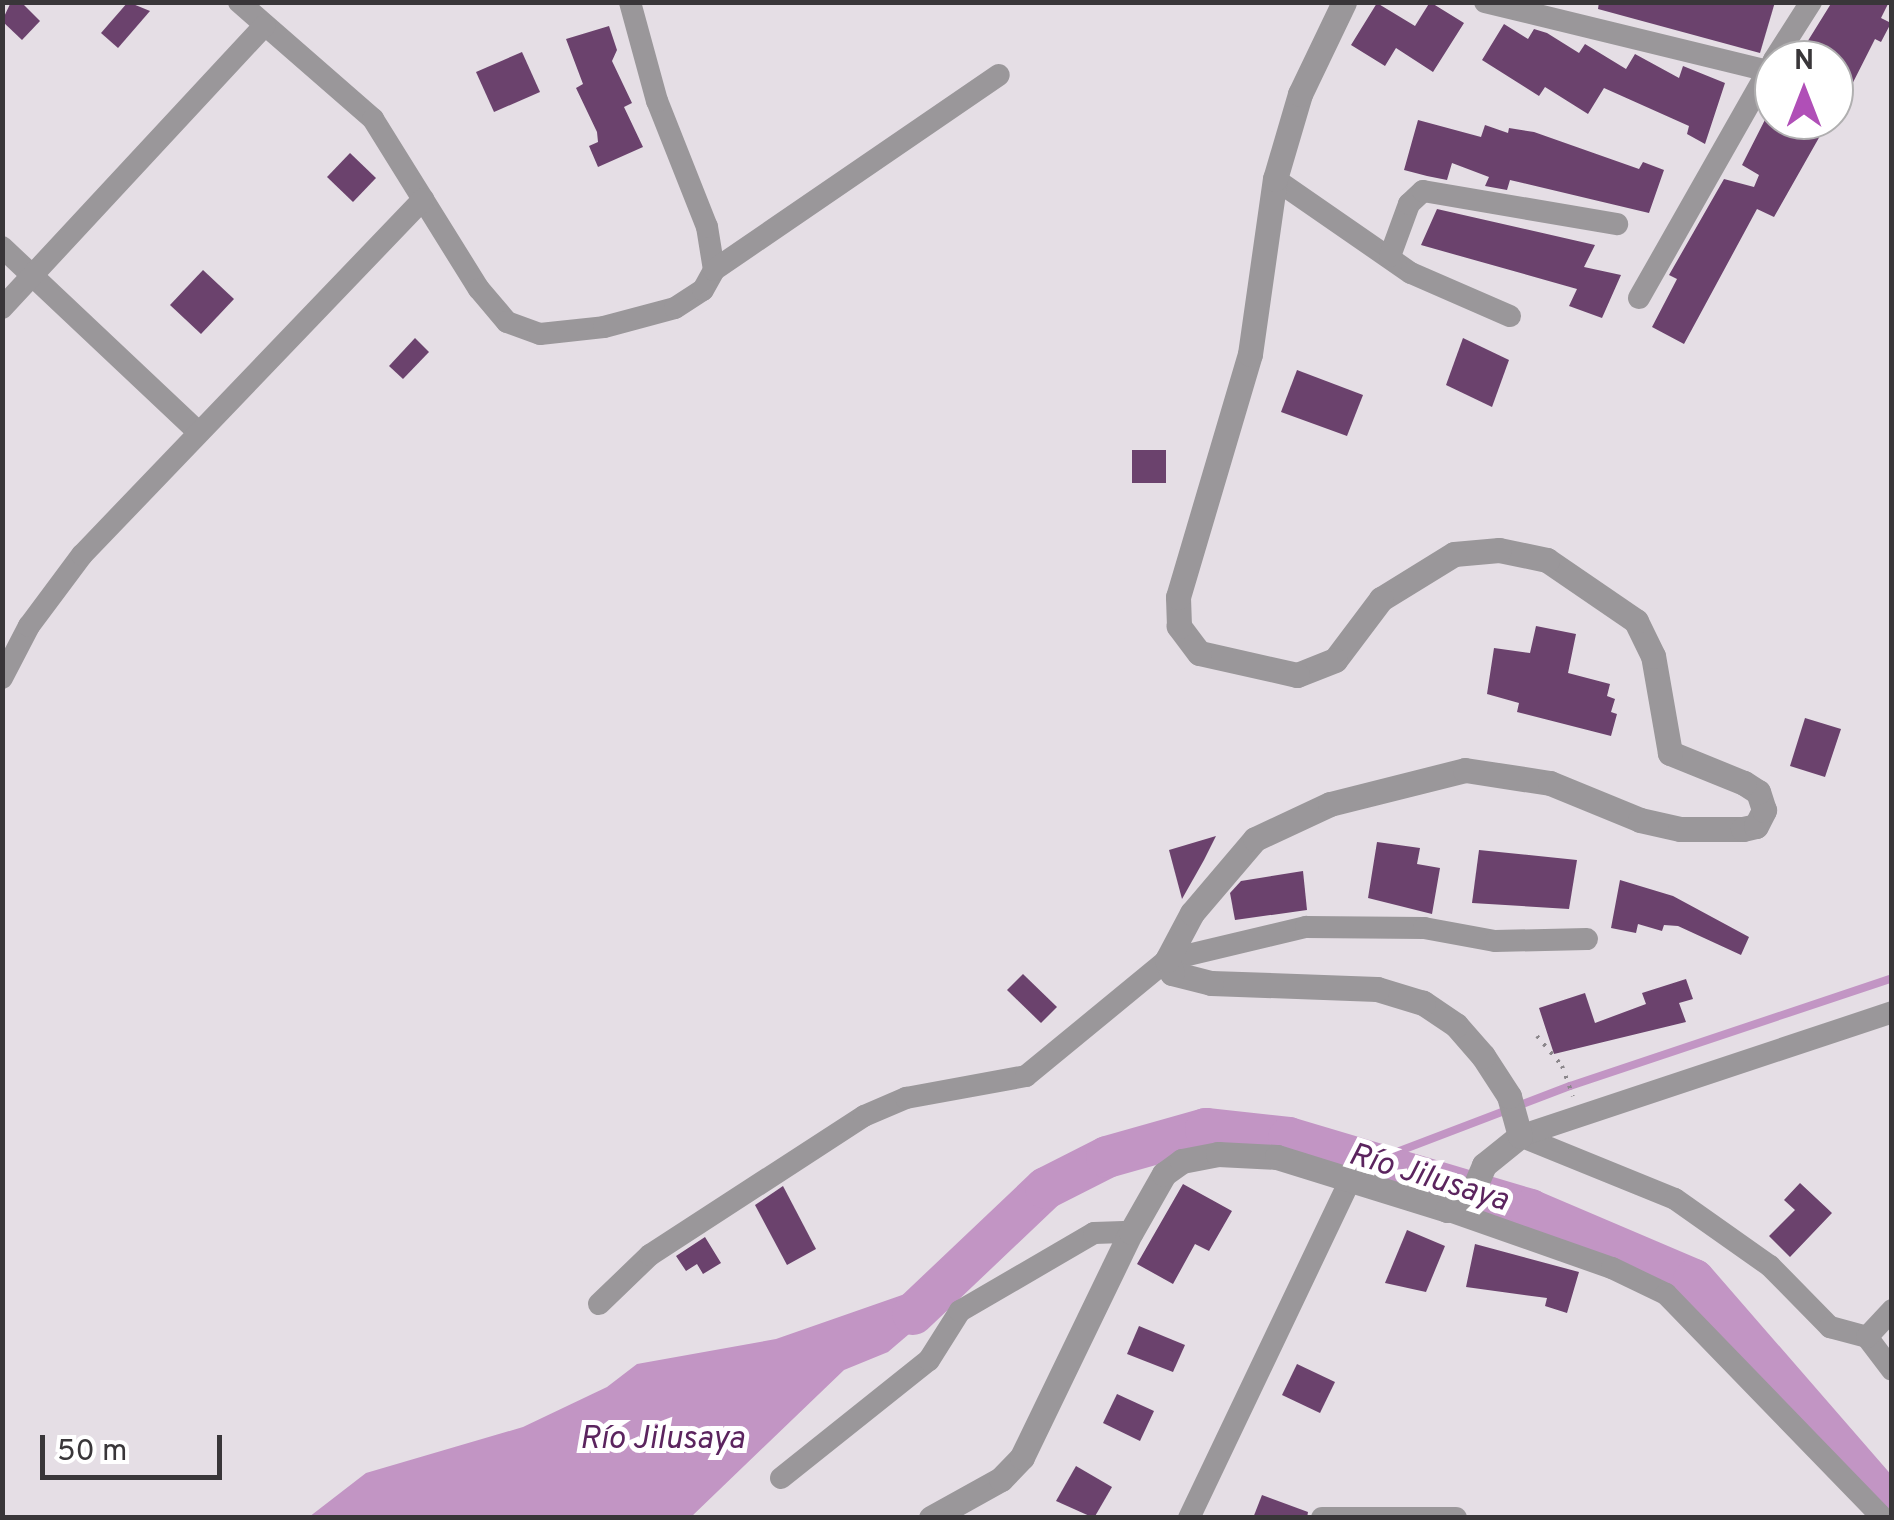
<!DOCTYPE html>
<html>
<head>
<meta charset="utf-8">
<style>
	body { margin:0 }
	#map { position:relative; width:1894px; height:1520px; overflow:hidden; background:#e5dee5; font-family:Overpass,sans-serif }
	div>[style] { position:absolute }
	.water>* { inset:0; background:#c295c4 }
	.stream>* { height:8px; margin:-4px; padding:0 4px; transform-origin:4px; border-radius:4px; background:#c295c4 }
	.river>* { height:42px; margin:-21px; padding:0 21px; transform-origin:21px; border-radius:21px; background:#c295c4 }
	.building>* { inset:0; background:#6b426d }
	.path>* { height:4px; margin-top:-2px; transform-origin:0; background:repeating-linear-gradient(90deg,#8b878b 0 2.5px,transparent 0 10.5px) }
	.minor>* { height:22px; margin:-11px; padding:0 11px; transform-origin:11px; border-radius:11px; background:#9a979a }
	.tertiary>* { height:25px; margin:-12.5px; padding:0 12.5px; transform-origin:12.5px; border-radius:12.5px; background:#9a979a }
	span { translate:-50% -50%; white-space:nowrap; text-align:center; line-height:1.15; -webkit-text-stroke:10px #fff; paint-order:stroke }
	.water-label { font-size:32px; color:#5b245e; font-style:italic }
	.frame { position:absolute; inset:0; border:5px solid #393639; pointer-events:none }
	.north { position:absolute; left:1754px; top:40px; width:100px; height:100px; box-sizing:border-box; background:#fff; border:2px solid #b0afb0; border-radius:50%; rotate:0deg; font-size:28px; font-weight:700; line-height:40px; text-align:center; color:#393639 }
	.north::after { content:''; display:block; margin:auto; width:35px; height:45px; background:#b04fb7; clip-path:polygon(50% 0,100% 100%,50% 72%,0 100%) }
	.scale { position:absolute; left:40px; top:1435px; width:182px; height:45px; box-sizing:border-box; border:5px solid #393639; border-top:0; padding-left:12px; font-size:30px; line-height:35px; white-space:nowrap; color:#393639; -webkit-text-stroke:8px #fff; paint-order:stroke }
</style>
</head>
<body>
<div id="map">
	<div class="water">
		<i style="clip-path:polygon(991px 1264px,888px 1352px,844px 1370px,691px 1517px,309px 1517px,366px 1473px,523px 1427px,607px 1387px,637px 1364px,776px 1339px)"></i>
	</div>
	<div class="stream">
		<i style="left:1368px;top:1163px;width:216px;rotate:-20.9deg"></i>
		<i style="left:1570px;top:1086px;width:340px;rotate:-18.5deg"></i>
	</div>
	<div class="river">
		<i style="left:913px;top:1314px;width:183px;rotate:-43.5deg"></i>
		<i style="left:1046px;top:1188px;width:68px;rotate:-26.9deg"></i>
		<i style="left:1107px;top:1157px;width:103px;rotate:-15.8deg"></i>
		<i style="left:1206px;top:1129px;width:83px;rotate:6.2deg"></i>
		<i style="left:1289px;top:1138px;width:252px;rotate:16.6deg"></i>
		<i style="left:1530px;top:1210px;width:178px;rotate:23.1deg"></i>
		<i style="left:1694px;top:1280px;width:302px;rotate:49deg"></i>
	</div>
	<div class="building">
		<i style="clip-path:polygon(11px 2px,21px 2px,40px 21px,22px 40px,2px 21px)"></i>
		<i style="clip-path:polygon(128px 2px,150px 11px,118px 48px,101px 33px)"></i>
		<i style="clip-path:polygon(1430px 2px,1464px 23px,1433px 72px,1396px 48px,1385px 66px,1351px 45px,1377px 3px,1415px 26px)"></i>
		<i style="clip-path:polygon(1599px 2px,1775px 2px,1760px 53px,1598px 9px)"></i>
		<i style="clip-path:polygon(1832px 2px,1889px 2px,1881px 18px,1891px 23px,1881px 42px,1875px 39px,1834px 120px,1834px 60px,1796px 60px)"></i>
		<i style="clip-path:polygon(1504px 24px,1528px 39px,1534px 29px,1547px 33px,1579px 53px,1585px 44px,1626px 69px,1635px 54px,1679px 78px,1683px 66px,1725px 83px,1705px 144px,1687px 134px,1689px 126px,1604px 88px,1588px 114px,1545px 87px,1539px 96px,1482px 60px)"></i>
		<i style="clip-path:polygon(609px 26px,617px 50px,612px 61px,632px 103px,624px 107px,643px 147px,598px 167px,589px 146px,598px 142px,597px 132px,576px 88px,583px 84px,566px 39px)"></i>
		<i style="clip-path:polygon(522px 52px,540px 92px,494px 112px,476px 72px)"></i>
		<i style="clip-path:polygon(1774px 102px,1774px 120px,1829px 120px,1774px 217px,1757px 209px,1684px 344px,1652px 327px,1677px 279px,1669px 275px,1724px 179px,1754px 187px,1759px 175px,1742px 165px)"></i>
		<i style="clip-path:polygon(1418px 120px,1481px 137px,1485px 125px,1508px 133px,1509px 128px,1534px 132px,1639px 169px,1643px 162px,1664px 170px,1649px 213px,1510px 180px,1507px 190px,1485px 186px,1489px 177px,1452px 163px,1447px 180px,1427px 176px,1404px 170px)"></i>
		<i style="clip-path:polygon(350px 153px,376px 178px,353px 202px,327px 177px)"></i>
		<i style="clip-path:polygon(1437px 209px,1595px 245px,1584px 267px,1621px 275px,1602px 318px,1569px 306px,1577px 289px,1421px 245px)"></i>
		<i style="clip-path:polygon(203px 270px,234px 299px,201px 334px,170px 305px)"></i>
		<i style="clip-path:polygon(415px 338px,429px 352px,403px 379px,389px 366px)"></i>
		<i style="clip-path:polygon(1463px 338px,1509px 360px,1492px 407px,1446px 385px)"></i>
		<i style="clip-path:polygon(1297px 370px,1363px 395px,1347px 436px,1281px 412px)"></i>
		<i style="clip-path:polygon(1132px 450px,1166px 450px,1166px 483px,1132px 483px)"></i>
		<i style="clip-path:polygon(1536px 626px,1576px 634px,1568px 673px,1610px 684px,1607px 696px,1615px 699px,1611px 712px,1617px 714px,1611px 736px,1517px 712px,1519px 703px,1487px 694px,1494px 648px,1530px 653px)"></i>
		<i style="clip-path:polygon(1805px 718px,1841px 729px,1825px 777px,1790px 766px)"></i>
		<i style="clip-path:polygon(1216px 836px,1204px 860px,1182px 899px,1169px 850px)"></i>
		<i style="clip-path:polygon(1377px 842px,1420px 848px,1417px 864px,1440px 868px,1432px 914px,1368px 898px)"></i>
		<i style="clip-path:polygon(1479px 850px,1577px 860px,1569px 909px,1472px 903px)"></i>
		<i style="clip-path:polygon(1303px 871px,1307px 910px,1235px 920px,1230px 893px,1241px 881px)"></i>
		<i style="clip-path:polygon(1620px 880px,1673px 896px,1749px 937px,1741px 955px,1678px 926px,1664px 925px,1662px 931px,1638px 924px,1636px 933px,1611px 928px)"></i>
		<i style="clip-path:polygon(1023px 974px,1057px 1007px,1041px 1023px,1007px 990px)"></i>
		<i style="clip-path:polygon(1686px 979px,1693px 999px,1679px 1003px,1686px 1022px,1554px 1054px,1539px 1008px,1585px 993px,1595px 1023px,1646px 1004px,1642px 993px)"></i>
		<i style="clip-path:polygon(1800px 1183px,1832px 1213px,1790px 1257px,1769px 1236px,1795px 1210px,1784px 1200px)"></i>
		<i style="clip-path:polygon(1183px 1184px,1232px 1211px,1209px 1251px,1195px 1244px,1173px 1284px,1137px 1264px)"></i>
		<i style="clip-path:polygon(783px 1186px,816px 1249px,787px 1265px,755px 1205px)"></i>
		<i style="clip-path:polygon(1407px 1230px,1445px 1246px,1426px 1292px,1385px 1283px)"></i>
		<i style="clip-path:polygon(705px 1237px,721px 1263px,703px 1274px,697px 1264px,686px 1271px,676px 1256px)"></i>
		<i style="clip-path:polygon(1475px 1244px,1579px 1272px,1567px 1313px,1545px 1306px,1547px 1298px,1466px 1287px)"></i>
		<i style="clip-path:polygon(1139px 1326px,1185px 1345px,1173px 1372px,1127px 1354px)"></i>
		<i style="clip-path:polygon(1297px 1364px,1335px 1382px,1320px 1413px,1282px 1395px)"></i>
		<i style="clip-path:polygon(1117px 1394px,1154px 1411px,1140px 1441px,1103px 1423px)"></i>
		<i style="clip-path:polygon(1076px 1466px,1112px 1487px,1094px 1518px,1056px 1501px)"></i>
		<i style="clip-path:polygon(1262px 1495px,1308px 1512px,1307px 1518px,1253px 1518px)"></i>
	</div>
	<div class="path">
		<i style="left:1537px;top:1036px;width:39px;rotate:50deg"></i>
		<i style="left:1562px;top:1066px;width:32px;rotate:70deg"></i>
	</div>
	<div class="minor">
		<i style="left:239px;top:2px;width:178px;rotate:41.1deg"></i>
		<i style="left:373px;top:119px;width:200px;rotate:58.1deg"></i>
		<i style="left:479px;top:289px;width:43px;rotate:49.7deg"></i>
		<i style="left:507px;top:322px;width:35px;rotate:20deg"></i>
		<i style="left:540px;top:334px;width:64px;rotate:-6.2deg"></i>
		<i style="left:604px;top:327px;width:73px;rotate:-15deg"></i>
		<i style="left:675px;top:308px;width:33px;rotate:-33deg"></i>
		<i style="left:703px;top:290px;width:23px;rotate:-61deg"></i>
		<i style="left:714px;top:270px;width:44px;rotate:-99.2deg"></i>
		<i style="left:707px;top:227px;width:136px;rotate:-111.6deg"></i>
		<i style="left:657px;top:101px;width:103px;rotate:-105.3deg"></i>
		<i style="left:1485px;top:2px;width:290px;rotate:13.7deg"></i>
		<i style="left:1774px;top:60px;width:69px;rotate:-57.5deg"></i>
		<i style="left:1275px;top:179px;width:165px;rotate:34.7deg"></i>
		<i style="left:1411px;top:273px;width:108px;rotate:23.5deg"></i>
		<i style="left:2px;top:247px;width:270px;rotate:43.3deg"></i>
		<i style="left:1390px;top:256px;width:55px;rotate:-69.9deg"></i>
		<i style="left:1409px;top:204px;width:19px;rotate:-43deg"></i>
		<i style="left:1423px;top:191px;width:197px;rotate:9.7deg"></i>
		<i style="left:714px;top:270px;width:345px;rotate:-34.4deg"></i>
		<i style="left:1639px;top:298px;width:274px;rotate:-60.4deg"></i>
		<i style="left:2px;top:308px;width:386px;rotate:-47.1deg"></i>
		<i style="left:2px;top:678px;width:59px;rotate:-62.6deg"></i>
		<i style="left:29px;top:626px;width:89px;rotate:-53.3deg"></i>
		<i style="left:82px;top:555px;width:493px;rotate:-46.2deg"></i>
		<i style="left:1520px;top:1136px;width:167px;rotate:22.1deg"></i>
		<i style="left:1675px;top:1199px;width:116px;rotate:35.2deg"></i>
		<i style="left:1770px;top:1266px;width:86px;rotate:45.5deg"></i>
		<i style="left:1830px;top:1327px;width:38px;rotate:15deg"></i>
		<i style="left:1867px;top:1337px;width:41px;rotate:52.9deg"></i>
		<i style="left:1520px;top:1136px;width:392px;rotate:-18.4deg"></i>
		<i style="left:1447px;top:1210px;width:175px;rotate:19.4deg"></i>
		<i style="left:1612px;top:1268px;width:60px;rotate:25.7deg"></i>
		<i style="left:1666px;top:1294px;width:312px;rotate:45.9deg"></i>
		<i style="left:599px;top:1304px;width:71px;rotate:-43.9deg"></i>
		<i style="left:650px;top:1255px;width:255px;rotate:-33deg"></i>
		<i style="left:864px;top:1116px;width:46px;rotate:-23.2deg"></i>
		<i style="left:906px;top:1098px;width:122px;rotate:-10.4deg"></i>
		<i style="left:1026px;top:1076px;width:183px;rotate:-39.4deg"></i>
		<i style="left:1167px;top:960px;width:143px;rotate:-13.4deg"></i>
		<i style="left:1306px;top:927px;width:118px;rotate:0.5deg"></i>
		<i style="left:1424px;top:928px;width:72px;rotate:10.4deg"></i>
		<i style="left:1495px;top:941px;width:92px;rotate:-1.2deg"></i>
		<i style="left:1867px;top:1337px;width:37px;rotate:-47deg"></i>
		<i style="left:781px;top:1478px;width:189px;rotate:-38.6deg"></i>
		<i style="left:929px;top:1360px;width:58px;rotate:-57.7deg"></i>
		<i style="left:960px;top:1311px;width:155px;rotate:-30.2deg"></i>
		<i style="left:1094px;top:1233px;width:37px;rotate:-2deg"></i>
		<i style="left:1189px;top:1518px;width:373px;rotate:-64.5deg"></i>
		<i style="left:1322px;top:1518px;width:134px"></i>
	</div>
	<div class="tertiary">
		<i style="left:931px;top:1518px;width:80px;rotate:-29.1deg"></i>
		<i style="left:1001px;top:1479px;width:30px;rotate:-46deg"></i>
		<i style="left:1022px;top:1457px;width:250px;rotate:-64.2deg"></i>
		<i style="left:1131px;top:1232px;width:67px;rotate:-60.4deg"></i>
		<i style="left:1164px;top:1174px;width:22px;rotate:-36deg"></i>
		<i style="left:1182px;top:1161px;width:37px;rotate:-11deg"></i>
		<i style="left:1218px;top:1154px;width:59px;rotate:2.9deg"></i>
		<i style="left:1277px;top:1157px;width:178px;rotate:17.3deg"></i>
		<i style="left:1447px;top:1210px;width:26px;rotate:-28deg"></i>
		<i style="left:1470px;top:1198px;width:36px;rotate:-67deg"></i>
		<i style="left:1484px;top:1165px;width:46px;rotate:-38.9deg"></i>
		<i style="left:1520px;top:1136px;width:41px;rotate:-105.4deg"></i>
		<i style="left:1509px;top:1096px;width:48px;rotate:-123deg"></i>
		<i style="left:1483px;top:1056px;width:41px;rotate:-131.1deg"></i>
		<i style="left:1456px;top:1025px;width:40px;rotate:-146deg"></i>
		<i style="left:1423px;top:1003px;width:48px;rotate:-163.1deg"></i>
		<i style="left:1377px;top:989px;width:166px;rotate:-177.9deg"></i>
		<i style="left:1211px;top:983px;width:40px;rotate:-165.6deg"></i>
		<i style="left:1172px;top:973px;width:14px;rotate:-111deg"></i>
		<i style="left:1167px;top:960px;width:53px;rotate:-62deg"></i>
		<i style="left:1192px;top:913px;width:97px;rotate:-49.6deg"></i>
		<i style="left:1255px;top:839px;width:83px;rotate:-25deg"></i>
		<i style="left:1330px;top:804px;width:139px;rotate:-14.1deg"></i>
		<i style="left:1465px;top:770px;width:86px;rotate:8.7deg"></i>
		<i style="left:1550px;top:783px;width:97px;rotate:22.3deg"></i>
		<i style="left:1640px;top:820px;width:41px;rotate:12.7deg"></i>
		<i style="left:1680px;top:829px;width:63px"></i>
		<i style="left:1743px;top:829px;width:13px;rotate:-13deg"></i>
		<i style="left:1756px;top:826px;width:18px;rotate:-63deg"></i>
		<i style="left:1764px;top:810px;width:19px;rotate:-108deg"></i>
		<i style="left:1758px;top:792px;width:17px;rotate:-147deg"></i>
		<i style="left:1744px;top:783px;width:80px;rotate:-157.9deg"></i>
		<i style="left:1670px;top:753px;width:98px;rotate:-99.9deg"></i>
		<i style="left:1653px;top:656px;width:39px;rotate:-116deg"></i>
		<i style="left:1636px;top:621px;width:108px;rotate:-145.6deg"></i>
		<i style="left:1547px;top:560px;width:49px;rotate:-168.2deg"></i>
		<i style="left:1499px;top:550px;width:45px;rotate:174.9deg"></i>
		<i style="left:1454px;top:554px;width:86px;rotate:148.3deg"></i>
		<i style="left:1381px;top:599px;width:76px;rotate:127deg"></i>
		<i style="left:1335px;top:660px;width:41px;rotate:158.5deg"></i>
		<i style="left:1297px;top:675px;width:100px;rotate:-167.3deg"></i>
		<i style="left:1199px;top:653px;width:34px;rotate:-127deg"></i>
		<i style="left:1179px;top:626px;width:29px;rotate:-92deg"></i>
		<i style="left:1178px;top:597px;width:253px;rotate:-73.5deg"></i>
		<i style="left:1250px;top:354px;width:177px;rotate:-81.9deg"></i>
		<i style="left:1275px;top:179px;width:89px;rotate:-73.6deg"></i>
		<i style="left:1300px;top:94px;width:102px;rotate:-64.4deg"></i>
	</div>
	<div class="water-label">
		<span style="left:1428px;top:1179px;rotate:17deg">Río Jilusaya</span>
		<span style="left:662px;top:1440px">Río Jilusaya</span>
	</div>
	<div class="frame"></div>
	<div class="north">N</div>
	<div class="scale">50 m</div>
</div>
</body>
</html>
